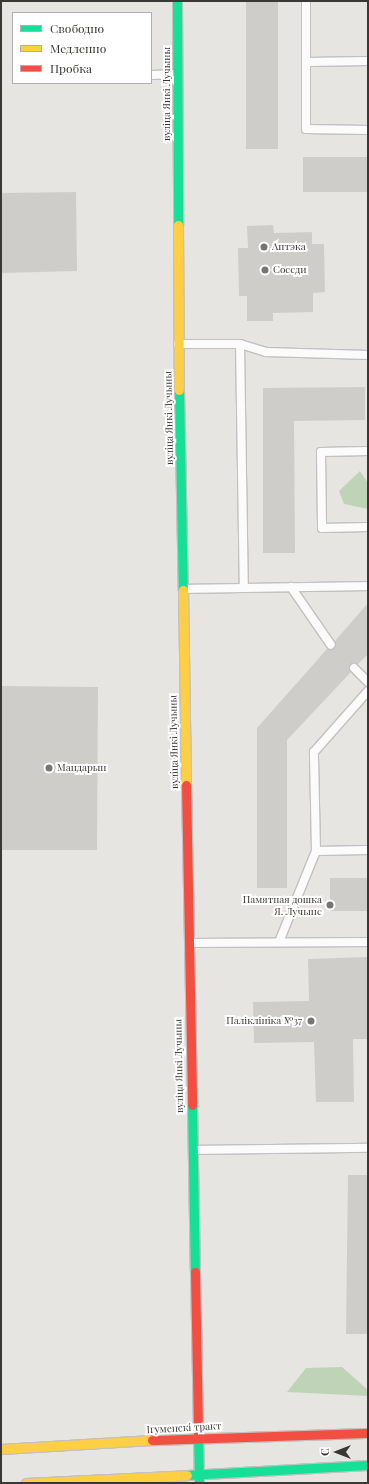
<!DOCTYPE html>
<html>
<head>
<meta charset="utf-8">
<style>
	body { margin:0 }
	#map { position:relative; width:369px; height:1484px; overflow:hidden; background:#e7e5e2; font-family:"Playfair Display",serif }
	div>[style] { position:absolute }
	.green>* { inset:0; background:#bfd4b7 }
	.building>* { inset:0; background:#cfcdca }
	.roads { filter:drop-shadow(1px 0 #c3c1bf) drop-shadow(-1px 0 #c3c1bf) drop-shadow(0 1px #c3c1bf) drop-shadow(0 -1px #c3c1bf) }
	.lane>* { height:8px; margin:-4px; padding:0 4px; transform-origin:4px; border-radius:4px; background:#fbfbfb }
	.fast>* { height:9px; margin:-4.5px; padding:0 4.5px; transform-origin:4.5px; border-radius:4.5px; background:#16e098 }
	.slow>* { height:9px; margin:-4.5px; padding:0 4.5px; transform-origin:4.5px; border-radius:4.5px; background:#ffcf43 }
	.jam>* { height:9px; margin:-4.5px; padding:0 4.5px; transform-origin:4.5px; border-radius:4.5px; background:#f24e42 }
	.dots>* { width:11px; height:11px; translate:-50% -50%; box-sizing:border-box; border:2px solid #fff; border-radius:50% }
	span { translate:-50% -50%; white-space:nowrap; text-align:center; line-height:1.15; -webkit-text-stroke:4px #fff; paint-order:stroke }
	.street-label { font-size:10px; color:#3a3835 }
	.poi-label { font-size:10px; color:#3a3835 }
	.left { translate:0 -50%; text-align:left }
	.right { translate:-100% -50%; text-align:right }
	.frame { position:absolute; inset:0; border:2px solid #3a3835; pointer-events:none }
	.legend { position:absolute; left:12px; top:12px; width:140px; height:72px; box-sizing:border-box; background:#fff; border:1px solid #b0afae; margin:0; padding:5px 7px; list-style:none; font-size:12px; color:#3a3835 }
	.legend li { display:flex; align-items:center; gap:8px; height:20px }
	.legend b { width:20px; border:1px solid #b0afae }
	.north { position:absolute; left:317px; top:1432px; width:40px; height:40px; -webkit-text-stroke:3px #fff; paint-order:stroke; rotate:270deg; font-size:11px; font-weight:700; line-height:16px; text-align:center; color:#3a3835 }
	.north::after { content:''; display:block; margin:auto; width:14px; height:18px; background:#3a3835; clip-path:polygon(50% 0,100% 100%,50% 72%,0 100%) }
</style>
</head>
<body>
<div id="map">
	<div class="green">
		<i style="clip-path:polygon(360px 471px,368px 483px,368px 509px,344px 504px,339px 491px)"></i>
		<i style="clip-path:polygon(342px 1367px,368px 1390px,368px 1396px,287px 1392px,306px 1368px)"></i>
	</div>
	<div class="building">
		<i style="clip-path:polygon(246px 1px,278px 1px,278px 149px,246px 149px)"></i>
		<i style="clip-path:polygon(303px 157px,368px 157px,368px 192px,303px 192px)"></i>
		<i style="clip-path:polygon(76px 192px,77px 271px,1px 273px,1px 193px)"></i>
		<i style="clip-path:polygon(273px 225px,274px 233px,312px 232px,312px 244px,324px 244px,325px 292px,313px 293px,313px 312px,273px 313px,273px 321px,247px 321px,247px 296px,239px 296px,238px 248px,248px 248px,247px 226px)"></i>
		<i style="clip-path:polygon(365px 387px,365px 420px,294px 421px,295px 553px,263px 553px,263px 388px)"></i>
		<i style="clip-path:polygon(368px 603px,368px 654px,358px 664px,350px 664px,351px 672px,287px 740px,287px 888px,257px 888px,257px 728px,327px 649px,334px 649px,335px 641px)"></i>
		<i style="clip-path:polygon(1px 686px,98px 687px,97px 850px,1px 850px)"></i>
		<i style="clip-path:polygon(330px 878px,368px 878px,368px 911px,330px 911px)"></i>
		<i style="clip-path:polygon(368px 957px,368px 1039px,353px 1039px,354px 1102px,316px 1102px,314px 1042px,254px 1043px,253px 1002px,309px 1001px,308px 959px)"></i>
		<i style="clip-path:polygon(348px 1175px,368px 1175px,368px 1334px,346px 1334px)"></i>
	</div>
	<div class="roads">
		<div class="lane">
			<i style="left:306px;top:1px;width:128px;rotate:90deg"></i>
			<i style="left:306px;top:129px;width:62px;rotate:0.9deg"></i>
			<i style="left:307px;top:62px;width:61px;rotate:-0.9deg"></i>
			<i style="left:151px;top:75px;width:26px;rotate:-2deg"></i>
			<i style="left:178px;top:344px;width:62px"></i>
			<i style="left:240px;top:344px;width:27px;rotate:17deg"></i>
			<i style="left:266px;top:352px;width:102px;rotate:1.7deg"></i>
			<i style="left:240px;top:344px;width:244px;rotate:89.1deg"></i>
			<i style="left:368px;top:451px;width:47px;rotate:178.8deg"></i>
			<i style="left:321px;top:452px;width:76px;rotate:89.2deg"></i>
			<i style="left:322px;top:528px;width:46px;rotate:-1.2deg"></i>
			<i style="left:291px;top:587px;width:70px;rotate:55.4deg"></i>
			<i style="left:183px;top:589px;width:185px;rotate:-0.9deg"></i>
			<i style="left:354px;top:668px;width:20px;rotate:45deg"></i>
			<i style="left:316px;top:851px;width:52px;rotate:-1.1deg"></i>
			<i style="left:279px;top:942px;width:98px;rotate:-67.9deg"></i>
			<i style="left:316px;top:851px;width:99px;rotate:-91.2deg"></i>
			<i style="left:314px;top:752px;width:81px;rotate:-48.5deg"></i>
			<i style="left:191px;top:943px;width:177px;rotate:-0.3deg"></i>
			<i style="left:193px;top:1150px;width:175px;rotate:-0.7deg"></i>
		</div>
		<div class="fast">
			<i style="left:177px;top:1px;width:224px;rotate:89.7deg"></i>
			<i style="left:179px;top:390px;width:200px;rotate:88.9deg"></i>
			<i style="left:192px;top:1105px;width:167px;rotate:89deg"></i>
			<i style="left:198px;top:1432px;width:51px;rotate:88.9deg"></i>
			<i style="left:187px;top:1475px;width:181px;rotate:-3.2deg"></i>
		</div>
		<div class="slow">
			<i style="left:178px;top:225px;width:165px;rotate:89.7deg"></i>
			<i style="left:183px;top:590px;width:195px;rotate:89.1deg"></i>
			<i style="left:1px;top:1449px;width:151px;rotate:-3.4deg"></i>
			<i style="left:26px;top:1483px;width:161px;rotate:-2.8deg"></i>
		</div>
		<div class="jam">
			<i style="left:186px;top:785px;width:320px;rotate:88.9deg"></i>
			<i style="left:195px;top:1272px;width:160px;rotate:88.9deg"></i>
			<i style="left:152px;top:1440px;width:216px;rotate:-1.9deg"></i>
		</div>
	</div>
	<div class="dots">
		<i style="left:264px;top:247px;background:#777572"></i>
		<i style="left:265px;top:270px;background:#777572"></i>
		<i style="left:49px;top:768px;background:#777572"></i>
		<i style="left:330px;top:905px;background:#777572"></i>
		<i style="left:311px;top:1021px;background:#777572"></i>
	</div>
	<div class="street-label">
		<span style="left:167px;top:94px;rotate:-90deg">вуліца Янкі Лучыны</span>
		<span style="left:169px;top:418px;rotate:-91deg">вуліца Янкі Лучыны</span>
		<span style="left:174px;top:742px;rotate:-91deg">вуліца Янкі Лучыны</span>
		<span style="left:179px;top:1066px;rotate:-91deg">вуліца Янкі Лучыны</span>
		<span style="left:184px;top:1428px;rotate:-3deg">Ігуменскі тракт</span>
	</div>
	<div class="poi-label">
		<span class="left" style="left:272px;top:247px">Аптэка</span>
		<span class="left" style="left:273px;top:270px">Соседи</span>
		<span class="left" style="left:57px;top:768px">Мандарын</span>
		<span class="right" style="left:322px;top:905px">Памятная дошка<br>Я. Лучыне</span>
		<span class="right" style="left:302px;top:1021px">Паліклініка №37</span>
	</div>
	<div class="frame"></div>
	<ul class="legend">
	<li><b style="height:5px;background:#16e098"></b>Свободно</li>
	<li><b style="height:5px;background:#ffcf43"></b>Медленно</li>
	<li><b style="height:5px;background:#f24e42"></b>Пробка</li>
	</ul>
	<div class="north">С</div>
</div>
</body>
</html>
